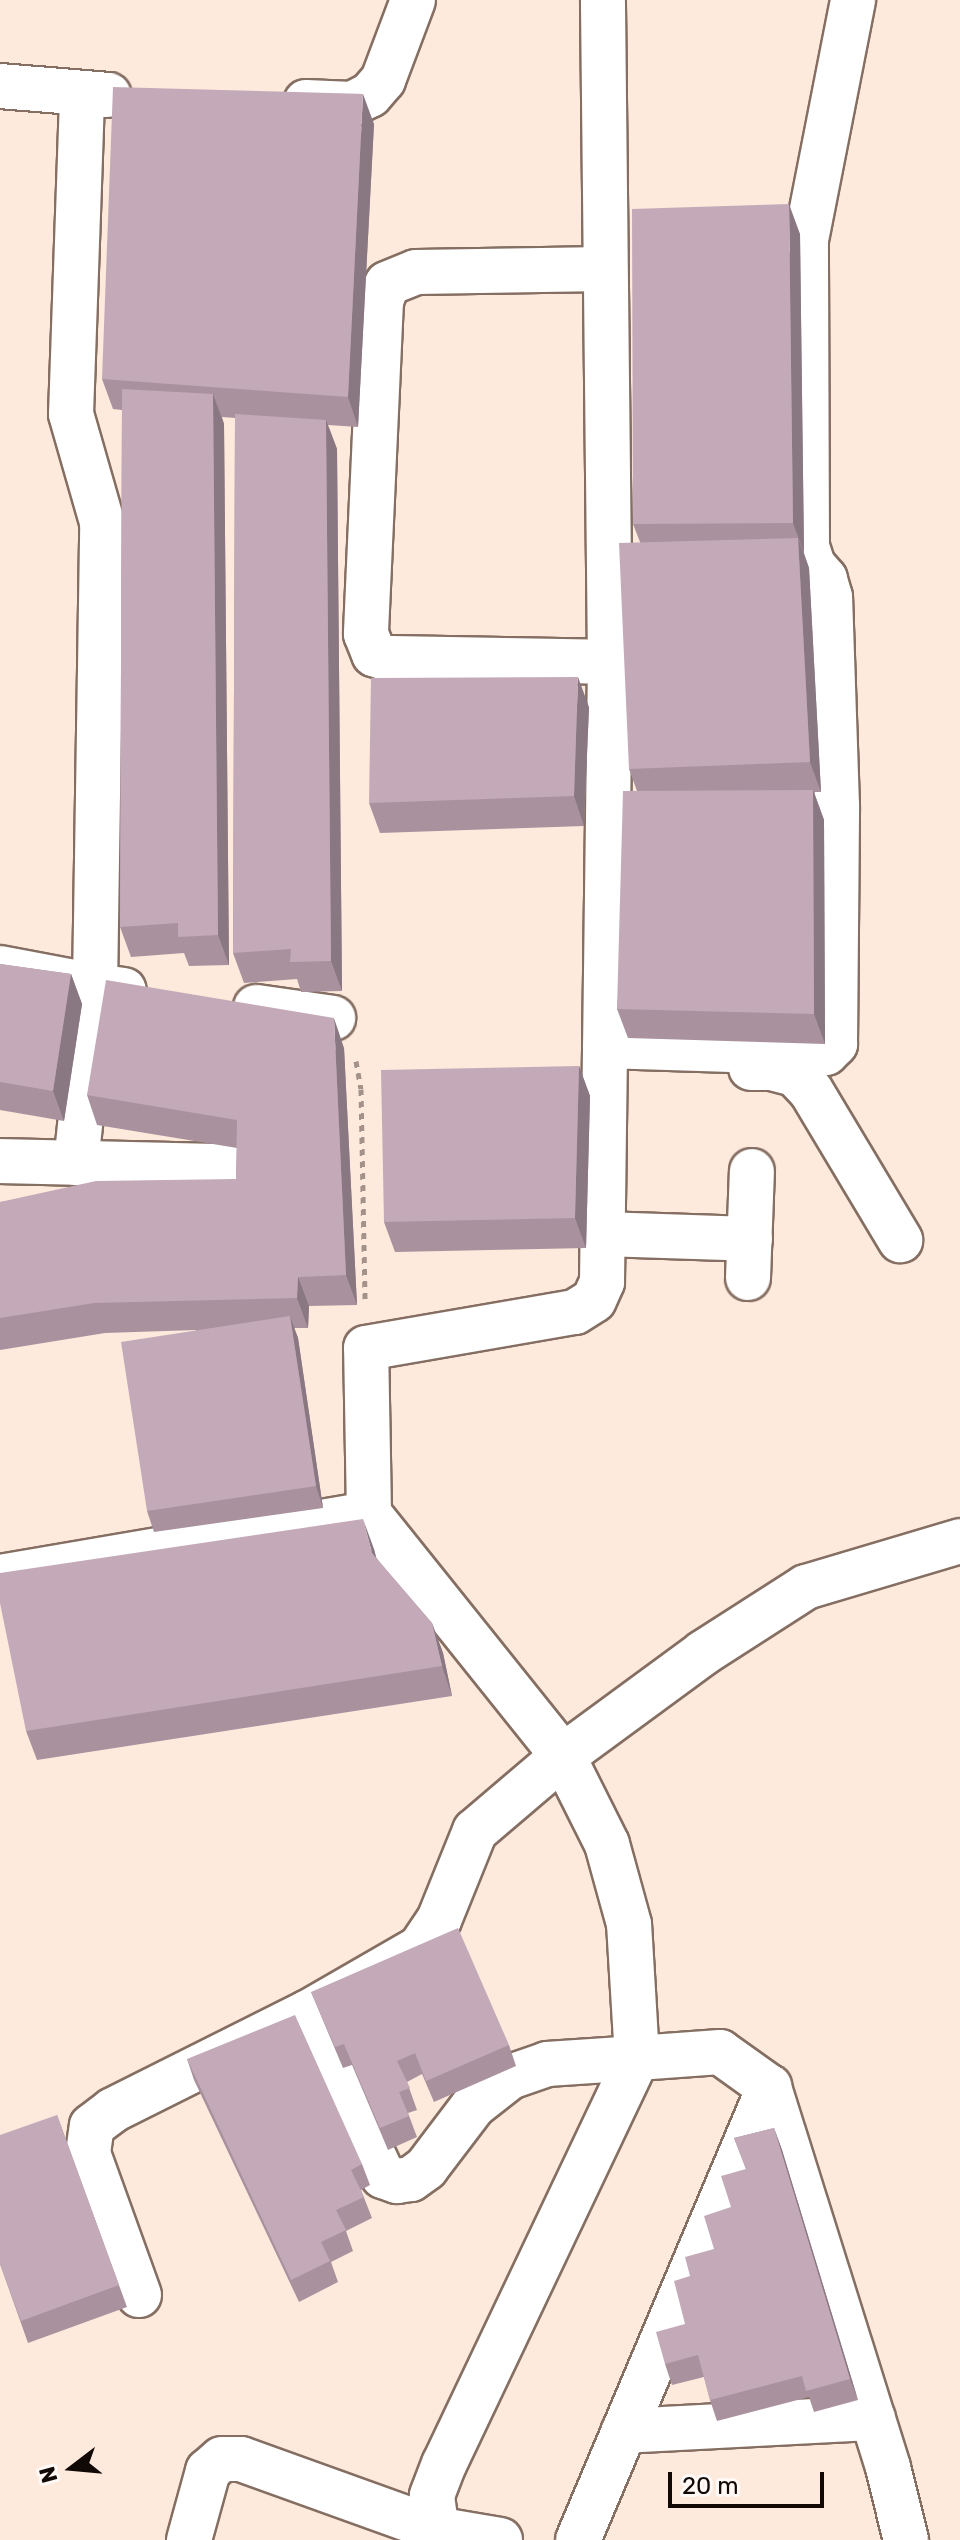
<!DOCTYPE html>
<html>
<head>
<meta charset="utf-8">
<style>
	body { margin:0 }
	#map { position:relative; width:960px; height:2540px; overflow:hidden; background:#fee9dd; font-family:Rubik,sans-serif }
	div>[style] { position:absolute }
	.path>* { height:5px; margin-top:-2.5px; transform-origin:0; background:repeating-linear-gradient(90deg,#a29289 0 6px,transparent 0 12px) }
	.roads { filter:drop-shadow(2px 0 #856e62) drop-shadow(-2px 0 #856e62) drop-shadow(0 2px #856e62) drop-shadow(0 -2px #856e62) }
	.minor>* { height:44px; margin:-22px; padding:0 22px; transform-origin:22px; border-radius:22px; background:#fff }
	.wall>* { inset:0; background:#a9929e }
	.shaded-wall>* { inset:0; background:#897781 }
	.building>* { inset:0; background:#c4aab8 }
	span { translate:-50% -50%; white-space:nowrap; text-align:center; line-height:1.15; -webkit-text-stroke:8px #fff9f7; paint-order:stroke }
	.north { position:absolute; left:32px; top:2428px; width:80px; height:80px; -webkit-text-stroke:6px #fff9f7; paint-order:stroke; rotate:254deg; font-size:22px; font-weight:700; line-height:32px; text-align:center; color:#110905 }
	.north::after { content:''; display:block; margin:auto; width:28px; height:36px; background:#110905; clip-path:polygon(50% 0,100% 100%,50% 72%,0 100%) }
	.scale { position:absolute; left:668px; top:2472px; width:156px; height:36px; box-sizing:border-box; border:4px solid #110905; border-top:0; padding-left:10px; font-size:24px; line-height:28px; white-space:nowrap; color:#110905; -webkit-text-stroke:6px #fff9f7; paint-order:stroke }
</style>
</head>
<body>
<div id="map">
	<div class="path">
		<i style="left:356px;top:1061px;width:28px;rotate:80deg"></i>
		<i style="left:361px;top:1089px;width:210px;rotate:88.9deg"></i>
	</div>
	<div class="roads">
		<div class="minor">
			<i style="left:0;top:86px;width:109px;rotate:4.7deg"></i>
			<i style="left:306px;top:102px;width:46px;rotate:2.5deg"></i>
			<i style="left:352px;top:104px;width:20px;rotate:-27deg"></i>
			<i style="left:370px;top:95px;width:20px;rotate:-49deg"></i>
			<i style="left:383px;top:80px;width:85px;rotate:-69.4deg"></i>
			<i style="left:605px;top:269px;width:189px;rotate:179.1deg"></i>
			<i style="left:416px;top:272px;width:31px;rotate:158deg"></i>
			<i style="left:387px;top:284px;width:18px;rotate:109deg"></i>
			<i style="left:381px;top:301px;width:333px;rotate:92.6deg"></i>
			<i style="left:366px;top:634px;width:22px;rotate:68deg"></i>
			<i style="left:374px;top:654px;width:12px;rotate:20deg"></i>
			<i style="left:385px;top:658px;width:225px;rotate:1deg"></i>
			<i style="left:0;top:968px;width:97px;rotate:10.7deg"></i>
			<i style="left:95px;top:986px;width:464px;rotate:-89.1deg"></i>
			<i style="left:102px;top:522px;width:112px;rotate:-106deg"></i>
			<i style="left:71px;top:414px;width:320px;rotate:-88deg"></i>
			<i style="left:256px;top:1007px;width:78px;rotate:8.1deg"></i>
			<i style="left:605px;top:1046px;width:221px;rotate:1.8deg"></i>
			<i style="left:826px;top:1053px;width:13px;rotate:-45deg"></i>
			<i style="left:835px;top:1044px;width:238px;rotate:-89.5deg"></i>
			<i style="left:837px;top:806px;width:209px;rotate:-91.9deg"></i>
			<i style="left:830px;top:597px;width:19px;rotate:-106deg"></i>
			<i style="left:825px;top:579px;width:18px;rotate:-131deg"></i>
			<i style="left:813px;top:565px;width:19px;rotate:-108deg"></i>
			<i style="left:807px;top:547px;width:307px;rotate:-90.2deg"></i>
			<i style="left:806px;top:240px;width:245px;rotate:-78.9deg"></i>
			<i style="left:751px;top:1068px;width:20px"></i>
			<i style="left:771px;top:1068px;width:25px;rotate:14deg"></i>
			<i style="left:795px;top:1074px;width:23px;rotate:47deg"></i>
			<i style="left:811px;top:1091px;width:174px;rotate:59.1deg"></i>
			<i style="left:0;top:1161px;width:229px;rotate:1.3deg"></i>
			<i style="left:76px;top:1163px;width:178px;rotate:-83.9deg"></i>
			<i style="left:95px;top:986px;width:29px;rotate:8deg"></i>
			<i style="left:602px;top:1234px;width:148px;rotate:1.9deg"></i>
			<i style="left:748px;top:1278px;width:107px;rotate:-87.9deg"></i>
			<i style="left:0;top:1577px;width:374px;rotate:-9.7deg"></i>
			<i style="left:307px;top:2013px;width:180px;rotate:65deg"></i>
			<i style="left:383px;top:2176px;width:15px;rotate:20deg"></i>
			<i style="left:397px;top:2181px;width:14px;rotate:-8deg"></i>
			<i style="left:411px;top:2179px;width:19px;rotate:-36deg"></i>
			<i style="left:426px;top:2168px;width:78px;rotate:-52.8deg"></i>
			<i style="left:473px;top:2106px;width:47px;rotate:-38.1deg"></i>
			<i style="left:510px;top:2077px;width:39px;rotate:-19deg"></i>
			<i style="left:547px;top:2064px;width:90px;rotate:-3.8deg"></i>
			<i style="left:637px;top:2058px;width:450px;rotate:115.4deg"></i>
			<i style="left:444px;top:2464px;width:34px;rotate:111deg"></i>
			<i style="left:432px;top:2496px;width:44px;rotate:82.2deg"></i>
			<i style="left:139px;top:2295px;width:151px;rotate:-109.8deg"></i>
			<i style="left:88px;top:2153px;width:27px;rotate:-82deg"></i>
			<i style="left:92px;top:2126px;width:26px;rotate:-37deg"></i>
			<i style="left:113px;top:2110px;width:217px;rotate:-26.6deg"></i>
			<i style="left:307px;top:2013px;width:130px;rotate:-29.9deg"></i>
			<i style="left:420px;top:1948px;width:34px;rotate:-56deg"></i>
			<i style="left:439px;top:1920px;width:96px;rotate:-68deg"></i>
			<i style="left:475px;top:1831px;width:116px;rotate:-40.4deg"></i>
			<i style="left:563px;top:1756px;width:310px;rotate:-128.7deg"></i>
			<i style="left:369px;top:1514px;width:166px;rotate:-91deg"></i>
			<i style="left:366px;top:1348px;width:212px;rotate:-9.8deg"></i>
			<i style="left:575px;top:1312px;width:22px;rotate:-32deg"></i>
			<i style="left:594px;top:1300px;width:20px;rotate:-66deg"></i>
			<i style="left:602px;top:1282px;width:620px;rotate:-89.26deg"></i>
			<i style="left:610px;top:662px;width:662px;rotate:-90.61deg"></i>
			<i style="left:624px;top:2431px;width:249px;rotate:-3deg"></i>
			<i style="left:189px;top:2540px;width:72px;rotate:-74.6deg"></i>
			<i style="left:208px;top:2471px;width:18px;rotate:-41deg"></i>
			<i style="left:222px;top:2459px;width:19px"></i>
			<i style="left:241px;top:2459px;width:206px;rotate:19.8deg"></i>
			<i style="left:435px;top:2529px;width:66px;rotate:9.6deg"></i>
			<i style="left:578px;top:2540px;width:492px;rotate:-67.1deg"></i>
			<i style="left:906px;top:2540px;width:75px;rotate:-103.9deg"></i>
			<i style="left:888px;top:2467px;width:398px;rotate:-107.4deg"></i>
			<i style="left:769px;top:2087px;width:60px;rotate:-144.5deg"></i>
			<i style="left:720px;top:2052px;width:83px;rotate:175.9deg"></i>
			<i style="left:637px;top:2058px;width:134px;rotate:-93.4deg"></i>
			<i style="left:629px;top:1924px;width:83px;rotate:-105.4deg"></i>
			<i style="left:607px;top:1844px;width:98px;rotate:-116.6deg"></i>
			<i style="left:563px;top:1756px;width:174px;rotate:-36.3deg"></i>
			<i style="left:703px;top:1653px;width:122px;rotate:-32.7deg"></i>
			<i style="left:806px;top:1587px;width:161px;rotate:-16.6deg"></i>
		</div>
	</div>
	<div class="wall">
		<i style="clip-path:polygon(374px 124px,358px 427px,328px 425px,337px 449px,342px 991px,301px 992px,297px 979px,244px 983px,233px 953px,235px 418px,222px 417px,224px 424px,229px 965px,189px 966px,184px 953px,131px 957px,120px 927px,122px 410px,113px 409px,102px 379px)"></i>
		<i style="clip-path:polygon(800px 234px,804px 553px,809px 568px,821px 792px,814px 792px,824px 820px,825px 1044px,628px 1038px,617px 1009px,637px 791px,629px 769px,640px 542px,633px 524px)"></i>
		<i style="clip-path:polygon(589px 707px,584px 826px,380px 833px,369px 803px)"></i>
		<i style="clip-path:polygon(0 964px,71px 974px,82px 1004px,64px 1121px,0 1110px)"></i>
		<i style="clip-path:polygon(344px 1048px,357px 1305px,309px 1306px,308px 1328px,294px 1328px,298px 1338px,323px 1508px,154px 1532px,147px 1511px,196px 1330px,105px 1333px,0 1350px,0 1202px,236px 1179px,237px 1148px,97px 1125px,87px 1095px)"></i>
		<i style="clip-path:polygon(579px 1066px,590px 1096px,586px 1248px,395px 1252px,384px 1222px)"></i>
		<i style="clip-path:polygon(374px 1549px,376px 1558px,432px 1623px,443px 1653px,452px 1696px,37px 1760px,26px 1731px)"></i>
		<i style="clip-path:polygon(311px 1992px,509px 2045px,516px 2066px,434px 2102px,422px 2074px,407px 2082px,417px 2110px,408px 2113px,417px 2137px,388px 2150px,352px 2065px,343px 2068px)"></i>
		<i style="clip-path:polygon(187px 2059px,362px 2164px,370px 2185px,361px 2190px,372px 2218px,346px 2231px,353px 2251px,331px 2262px,338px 2282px,299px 2302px,194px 2080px)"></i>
		<i style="clip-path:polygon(57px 2115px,127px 2307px,28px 2343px,0 2264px)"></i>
		<i style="clip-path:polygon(774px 2128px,782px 2150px,858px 2400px,814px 2412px,809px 2397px,717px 2421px,710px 2400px,704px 2377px,672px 2385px,665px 2364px,685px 2324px,746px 2169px,734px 2138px)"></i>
	</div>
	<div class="shaded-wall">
		<i style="clip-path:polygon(363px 94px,374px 124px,358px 427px,348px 397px)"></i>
		<i style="clip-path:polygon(789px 204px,800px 234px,804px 553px,793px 523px)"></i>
		<i style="clip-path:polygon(213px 394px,224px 424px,229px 965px,218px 935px)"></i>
		<i style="clip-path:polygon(326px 420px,337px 449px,342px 991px,331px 961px)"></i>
		<i style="clip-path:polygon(798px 538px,809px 568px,821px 792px,810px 762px)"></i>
		<i style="clip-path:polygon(578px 677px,589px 707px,584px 826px,574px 796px)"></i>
		<i style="clip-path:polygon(813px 790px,824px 820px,825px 1044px,814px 1014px)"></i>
		<i style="clip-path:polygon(71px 974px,82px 1004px,64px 1121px,53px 1091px)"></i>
		<i style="clip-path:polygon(334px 1018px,344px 1048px,357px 1305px,346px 1275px)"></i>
		<i style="clip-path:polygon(579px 1066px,590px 1096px,586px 1248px,575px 1218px)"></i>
		<i style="clip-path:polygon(298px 1277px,309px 1306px,308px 1328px,297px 1298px)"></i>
		<i style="clip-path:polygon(290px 1316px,298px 1338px,323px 1508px,316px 1486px)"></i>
		<i style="clip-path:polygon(363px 1519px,374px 1549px,383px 1583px,372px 1553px)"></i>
		<i style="clip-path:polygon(432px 1623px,443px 1653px,452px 1696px,442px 1666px)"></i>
		<i style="clip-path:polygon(774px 2128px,782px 2150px,858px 2400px,850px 2379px)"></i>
	</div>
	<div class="building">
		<i style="clip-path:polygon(113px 87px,363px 94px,348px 397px,102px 379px)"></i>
		<i style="clip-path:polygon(789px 204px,793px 523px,633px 524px,632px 209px)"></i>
		<i style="clip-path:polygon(122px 389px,213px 394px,218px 935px,178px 937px,178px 923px,120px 927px)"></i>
		<i style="clip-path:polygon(235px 414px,326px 420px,331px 961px,290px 962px,291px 949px,233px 953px)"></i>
		<i style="clip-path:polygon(798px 538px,810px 762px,629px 769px,619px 543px)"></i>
		<i style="clip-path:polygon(578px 677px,574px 796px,369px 803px,371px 678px)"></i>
		<i style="clip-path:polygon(813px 790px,814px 1014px,617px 1009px,623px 791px)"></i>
		<i style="clip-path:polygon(0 964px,71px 974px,53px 1091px,0 1082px)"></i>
		<i style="clip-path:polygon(106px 980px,334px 1018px,346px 1275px,298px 1277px,297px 1298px,94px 1303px,0 1318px,0 1202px,96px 1181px,236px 1179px,237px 1120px,87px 1095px)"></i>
		<i style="clip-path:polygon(579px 1066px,575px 1218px,384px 1222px,381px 1070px)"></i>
		<i style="clip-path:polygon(290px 1316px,316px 1486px,147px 1511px,121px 1342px)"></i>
		<i style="clip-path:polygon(363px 1519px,372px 1553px,432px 1623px,442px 1666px,26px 1731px,0 1603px,0 1573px)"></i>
		<i style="clip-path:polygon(458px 1928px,509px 2045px,426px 2081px,415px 2053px,397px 2061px,410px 2088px,399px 2092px,409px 2116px,380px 2128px,344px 2044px,335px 2047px,311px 1992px)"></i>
		<i style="clip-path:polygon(295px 2015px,362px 2164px,351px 2170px,364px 2197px,336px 2210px,346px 2230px,321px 2242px,330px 2261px,291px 2280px,187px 2059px)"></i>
		<i style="clip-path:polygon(57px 2115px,119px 2285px,21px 2321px,0 2264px,0 2135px)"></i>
		<i style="clip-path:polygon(774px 2128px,850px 2379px,806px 2391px,802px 2376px,710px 2400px,698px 2355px,665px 2364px,656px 2332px,685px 2324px,674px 2281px,690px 2276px,685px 2257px,714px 2249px,704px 2216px,731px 2207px,721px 2176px,746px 2169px,734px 2138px)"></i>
	</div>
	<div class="north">N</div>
	<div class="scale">20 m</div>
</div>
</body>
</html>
